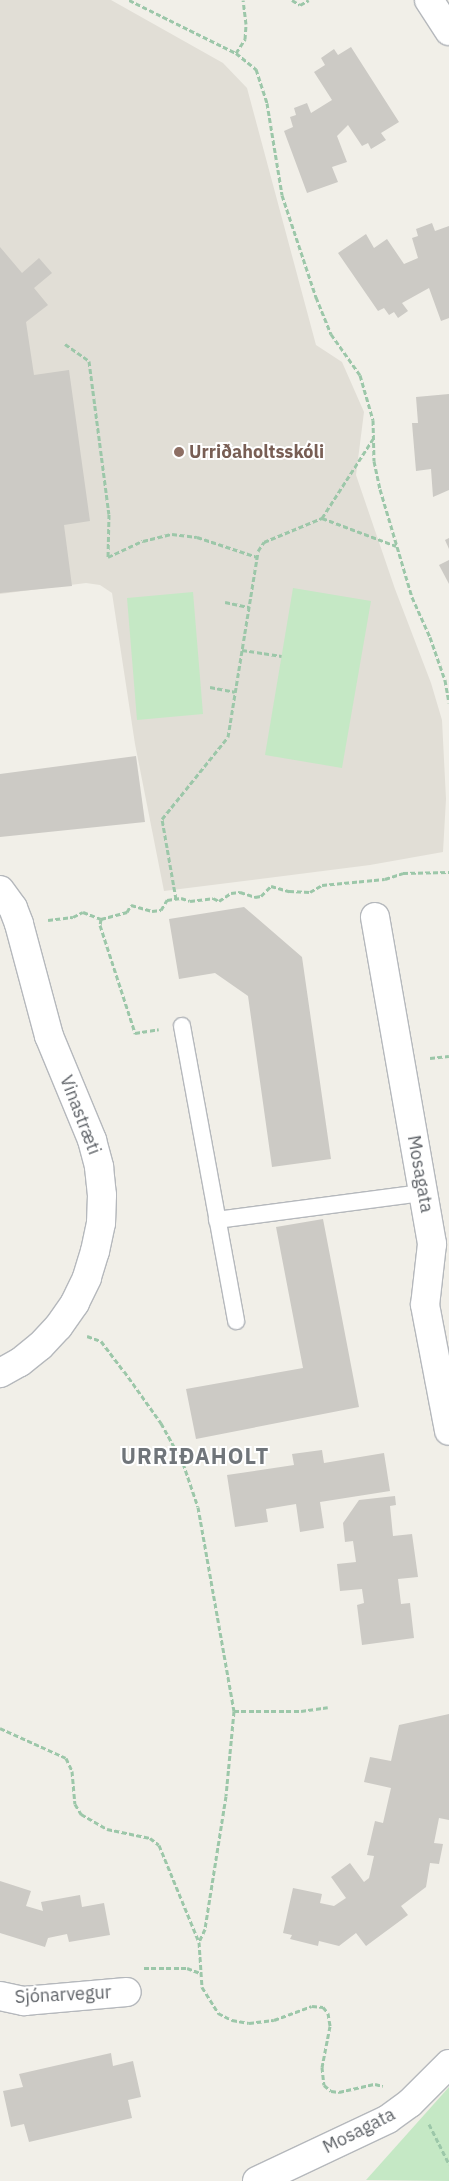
<!DOCTYPE html>
<html>
<head>
<meta charset="utf-8">
<style>
	body { margin:0 }
	#map { position:relative; width:449px; height:2181px; overflow:hidden; background:#f1efe8; font-family:"IBM Plex Sans",sans-serif }
	div>[style] { position:absolute }
	.education>* { inset:0; background:#e1ded6 }
	.green>* { inset:0; background:#c5e8c5 }
	.building>* { inset:0; background:#cccac5 }
	.path>* { height:3px; margin-top:-1.5px; transform-origin:0; background:repeating-linear-gradient(90deg,#9cc7a9 0 5px,transparent 0 7.5px) }
	.roads { filter:drop-shadow(1px 0 #b5b8bc) drop-shadow(-1px 0 #b5b8bc) drop-shadow(0 1px #b5b8bc) drop-shadow(0 -1px #b5b8bc) }
	.lane>* { height:16px; margin:-8px; padding:0 8px; transform-origin:8px; border-radius:8px; background:#fff }
	.street>* { height:28px; margin:-14px; padding:0 14px; transform-origin:14px; border-radius:14px; background:#fff }
	.secondary>* { height:28px; margin:-14px; padding:0 14px; transform-origin:14px; border-radius:14px; background:#fff }
	.dots>* { width:14px; height:14px; translate:-50% -50%; box-sizing:border-box; border:2px solid #fff; border-radius:50% }
	span { translate:-50% -50%; white-space:nowrap; text-align:center; line-height:1.15; -webkit-text-stroke:4px #fff; paint-order:stroke }
	.education-label { font-size:18px; color:#785e54; font-weight:700 }
	.left { translate:0 -50%; text-align:left }
	.street-label { font-size:18px; color:#5f6368 }
	.district-label { font-size:22px; color:#70757a; font-weight:700; letter-spacing:1px }
</style>
</head>
<body>
<div id="map">
	<div class="education">
		<i style="clip-path:polygon(0 0,111px 0,223px 63px,247px 88px,316px 345px,342px 362px,364px 412px,356px 475px,395px 589px,431px 683px,442px 720px,446px 799px,443px 852px,370px 865px,164px 891px,135px 744px,112px 593px,100px 585px,86px 583px,0 594px)"></i>
	</div>
	<div class="green">
		<i style="clip-path:polygon(293px 588px,371px 601px,342px 768px,265px 755px)"></i>
		<i style="clip-path:polygon(193px 592px,203px 714px,137px 720px,127px 598px)"></i>
		<i style="clip-path:polygon(449px 2087px,449px 2181px,366px 2180px)"></i>
	</div>
	<div class="building">
		<i style="clip-path:polygon(351px 47px,399px 122px,381px 133px,386px 140px,371px 149px,368px 143px,362px 146px,348px 125px,337px 136px,347px 162px,332px 167px,338px 182px,307px 193px,284px 131px,293px 127px,290px 117px,296px 115px,294px 108px,307px 103px,311px 113px,332px 100px,314px 72px,325px 65px,321px 58px,334px 49px,338px 55px)"></i>
		<i style="clip-path:polygon(432px 223px,435px 231px,449px 226px,449px 318px,441px 321px,429px 288px,402px 303px,408px 311px,398px 318px,394px 312px,389px 315px,384px 308px,378px 311px,338px 253px,366px 234px,374px 248px,387px 239px,404px 264px,418px 258px,412px 238px,418px 236px,416px 229px)"></i>
		<i style="clip-path:polygon(0 247px,22px 273px,39px 258px,52px 273px,34px 288px,48px 305px,26px 322px,34px 375px,69px 370px,90px 521px,64px 525px,72px 586px,0 593px)"></i>
		<i style="clip-path:polygon(449px 394px,449px 490px,433px 497px,431px 469px,416px 471px,412px 423px,418px 423px,416px 397px)"></i>
		<i style="clip-path:polygon(449px 538px,449px 549px,445px 540px)"></i>
		<i style="clip-path:polygon(449px 560px,449px 584px,439px 565px)"></i>
		<i style="clip-path:polygon(136px 756px,145px 822px,0 837px,0 774px)"></i>
		<i style="clip-path:polygon(244px 907px,302px 957px,331px 1159px,272px 1167px,248px 996px,215px 973px,179px 979px,169px 919px)"></i>
		<i style="clip-path:polygon(323px 1219px,359px 1407px,196px 1439px,186px 1389px,303px 1368px,276px 1227px)"></i>
		<i style="clip-path:polygon(322px 1450px,324px 1463px,384px 1453px,390px 1491px,320px 1502px,324px 1528px,300px 1532px,296px 1504px,266px 1509px,268px 1522px,235px 1527px,227px 1475px,294px 1465px,292px 1454px)"></i>
		<i style="clip-path:polygon(395px 1496px,396px 1505px,390px 1506px,393px 1536px,412px 1534px,418px 1577px,398px 1579px,401px 1604px,410px 1603px,414px 1638px,362px 1645px,357px 1605px,364px 1603px,362px 1589px,340px 1591px,337px 1564px,356px 1562px,353px 1541px,345px 1542px,343px 1523px,359px 1500px)"></i>
		<i style="clip-path:polygon(449px 1714px,449px 1820px,439px 1818px,434px 1843px,443px 1844px,439px 1864px,430px 1863px,426px 1887px,401px 1906px,408px 1915px,366px 1946px,356px 1933px,339px 1946px,319px 1941px,318px 1946px,290px 1939px,292px 1935px,283px 1933px,293px 1888px,322px 1894px,320px 1903px,334px 1906px,346px 1898px,331px 1877px,350px 1863px,364px 1882px,369px 1878px,374px 1856px,367px 1855px,375px 1821px,383px 1823px,391px 1788px,364px 1782px,370px 1757px,391px 1761px,399px 1725px)"></i>
		<i style="clip-path:polygon(0 1881px,31px 1891px,26px 1906px,43px 1911px,41px 1902px,80px 1895px,82px 1907px,104px 1903px,110px 1935px,69px 1942px,67px 1934px,48px 1938px,45px 1947px,0 1933px)"></i>
		<i style="clip-path:polygon(111px 2053px,113px 2066px,133px 2061px,141px 2097px,128px 2100px,132px 2118px,29px 2142px,24px 2124px,11px 2127px,3px 2091px,23px 2087px,19px 2074px)"></i>
	</div>
	<div class="path">
		<i style="left:129px;top:0;width:119px;rotate:26.4deg"></i>
		<i style="left:236px;top:53px;width:26px;rotate:39deg"></i>
		<i style="left:256px;top:69px;width:36px;rotate:72deg"></i>
		<i style="left:267px;top:103px;width:93px;rotate:80.7deg"></i>
		<i style="left:282px;top:195px;width:108px;rotate:71.6deg"></i>
		<i style="left:316px;top:297px;width:40px;rotate:68deg"></i>
		<i style="left:331px;top:334px;width:50px;rotate:54.7deg"></i>
		<i style="left:360px;top:375px;width:47px;rotate:73.9deg"></i>
		<i style="left:373px;top:420px;width:41px;rotate:88.6deg"></i>
		<i style="left:374px;top:461px;width:29px;rotate:78deg"></i>
		<i style="left:380px;top:489px;width:113px;rotate:73.5deg"></i>
		<i style="left:412px;top:597px;width:44px;rotate:65.8deg"></i>
		<i style="left:430px;top:637px;width:46px;rotate:70.8deg"></i>
		<i style="left:445px;top:680px;width:23px;rotate:80deg"></i>
		<i style="left:292px;top:0;width:9px;rotate:32deg"></i>
		<i style="left:300px;top:5px;width:10px;rotate:-29deg"></i>
		<i style="left:236px;top:53px;width:17px;rotate:-57deg"></i>
		<i style="left:245px;top:39px;width:15px;rotate:-86deg"></i>
		<i style="left:246px;top:24px;width:24px;rotate:-97deg"></i>
		<i style="left:65px;top:344px;width:29px;rotate:35deg"></i>
		<i style="left:89px;top:361px;width:154px;rotate:82.6deg"></i>
		<i style="left:109px;top:514px;width:43px;rotate:91.3deg"></i>
		<i style="left:108px;top:557px;width:38px;rotate:-25deg"></i>
		<i style="left:143px;top:541px;width:30px;rotate:-14deg"></i>
		<i style="left:172px;top:534px;width:25px;rotate:7deg"></i>
		<i style="left:197px;top:537px;width:63px;rotate:18.4deg"></i>
		<i style="left:322px;top:518px;width:79px;rotate:20.7deg"></i>
		<i style="left:225px;top:602px;width:25px;rotate:12deg"></i>
		<i style="left:242px;top:650px;width:40px;rotate:8.5deg"></i>
		<i style="left:210px;top:687px;width:25px;rotate:11deg"></i>
		<i style="left:176px;top:899px;width:81px;rotate:-99.9deg"></i>
		<i style="left:162px;top:819px;width:105px;rotate:-51.2deg"></i>
		<i style="left:228px;top:737px;width:188px;rotate:-80.8deg"></i>
		<i style="left:258px;top:551px;width:11px;rotate:-56deg"></i>
		<i style="left:264px;top:542px;width:63px;rotate:-22.5deg"></i>
		<i style="left:322px;top:518px;width:94px;rotate:-57.2deg"></i>
		<i style="left:101px;top:919px;width:6px;rotate:99deg"></i>
		<i style="left:100px;top:925px;width:114px;rotate:72deg"></i>
		<i style="left:135px;top:1033px;width:24px;rotate:-9deg"></i>
		<i style="left:48px;top:920px;width:25px;rotate:-7deg"></i>
		<i style="left:73px;top:917px;width:11px;rotate:-27deg"></i>
		<i style="left:83px;top:912px;width:19px;rotate:21deg"></i>
		<i style="left:101px;top:919px;width:27px;rotate:-15deg"></i>
		<i style="left:127px;top:912px;width:8px;rotate:-60deg"></i>
		<i style="left:131px;top:905px;width:22px;rotate:16deg"></i>
		<i style="left:152px;top:911px;width:9px;rotate:-6deg"></i>
		<i style="left:161px;top:910px;width:12px;rotate:-59deg"></i>
		<i style="left:167px;top:900px;width:14px;rotate:-8deg"></i>
		<i style="left:181px;top:898px;width:9px;rotate:18deg"></i>
		<i style="left:190px;top:901px;width:23px;rotate:-7deg"></i>
		<i style="left:213px;top:898px;width:7px;rotate:27deg"></i>
		<i style="left:219px;top:901px;width:14px;rotate:-34deg"></i>
		<i style="left:231px;top:893px;width:9px;rotate:-6deg"></i>
		<i style="left:240px;top:892px;width:16px;rotate:18deg"></i>
		<i style="left:255px;top:897px;width:6px;rotate:-9deg"></i>
		<i style="left:261px;top:896px;width:14px;rotate:-45deg"></i>
		<i style="left:271px;top:886px;width:19px;rotate:16deg"></i>
		<i style="left:289px;top:891px;width:21px;rotate:3deg"></i>
		<i style="left:310px;top:892px;width:14px;rotate:-30deg"></i>
		<i style="left:322px;top:885px;width:63px;rotate:-5.4deg"></i>
		<i style="left:385px;top:879px;width:19px;rotate:-18deg"></i>
		<i style="left:403px;top:873px;width:46px;rotate:-1.2deg"></i>
		<i style="left:430px;top:1058px;width:19px;rotate:-6deg"></i>
		<i style="left:87px;top:1336px;width:15px;rotate:20deg"></i>
		<i style="left:101px;top:1341px;width:38px;rotate:53deg"></i>
		<i style="left:124px;top:1371px;width:64px;rotate:54.6deg"></i>
		<i style="left:161px;top:1423px;width:46px;rotate:61.2deg"></i>
		<i style="left:183px;top:1463px;width:46px;rotate:71.2deg"></i>
		<i style="left:198px;top:1507px;width:207px;rotate:80deg"></i>
		<i style="left:234px;top:1711px;width:85px;rotate:95.4deg"></i>
		<i style="left:226px;top:1796px;width:135px;rotate:99deg"></i>
		<i style="left:205px;top:1929px;width:14px;rotate:115deg"></i>
		<i style="left:199px;top:1942px;width:45px;rotate:86.2deg"></i>
		<i style="left:202px;top:1987px;width:31px;rotate:58deg"></i>
		<i style="left:218px;top:2013px;width:16px;rotate:27deg"></i>
		<i style="left:232px;top:2020px;width:17px;rotate:10deg"></i>
		<i style="left:249px;top:2023px;width:25px;rotate:-7deg"></i>
		<i style="left:274px;top:2020px;width:40px;rotate:-20.2deg"></i>
		<i style="left:312px;top:2006px;width:11px;rotate:5deg"></i>
		<i style="left:323px;top:2007px;width:8px;rotate:50deg"></i>
		<i style="left:328px;top:2013px;width:13px;rotate:81deg"></i>
		<i style="left:330px;top:2026px;width:42px;rotate:101deg"></i>
		<i style="left:322px;top:2067px;width:18px;rotate:84deg"></i>
		<i style="left:324px;top:2085px;width:9px;rotate:41deg"></i>
		<i style="left:331px;top:2091px;width:8px;rotate:7deg"></i>
		<i style="left:339px;top:2092px;width:37px;rotate:-13deg"></i>
		<i style="left:375px;top:2084px;width:8px;rotate:14deg"></i>
		<i style="left:234px;top:1711px;width:67px"></i>
		<i style="left:301px;top:1711px;width:27px;rotate:-8deg"></i>
		<i style="left:0;top:1728px;width:72px;rotate:24.4deg"></i>
		<i style="left:66px;top:1758px;width:14px;rotate:65deg"></i>
		<i style="left:72px;top:1771px;width:33px;rotate:85deg"></i>
		<i style="left:75px;top:1804px;width:12px;rotate:59deg"></i>
		<i style="left:81px;top:1814px;width:30px;rotate:30deg"></i>
		<i style="left:107px;top:1829px;width:44px;rotate:11.8deg"></i>
		<i style="left:150px;top:1838px;width:11px;rotate:38deg"></i>
		<i style="left:159px;top:1845px;width:105px;rotate:67.6deg"></i>
		<i style="left:144px;top:1968px;width:43px"></i>
		<i style="left:187px;top:1968px;width:14px;rotate:21deg"></i>
		<i style="left:429px;top:2124px;width:45px;rotate:63.4deg"></i>
	</div>
	<div class="roads">
		<div class="lane">
			<i style="left:182px;top:1026px;width:300px;rotate:79.6deg"></i>
			<i style="left:217px;top:1220px;width:208px;rotate:-7.5deg"></i>
		</div>
		<div class="street">
			<i style="left:0;top:890px;width:22px;rotate:54deg"></i>
			<i style="left:13px;top:908px;width:17px;rotate:69deg"></i>
			<i style="left:19px;top:924px;width:116px;rotate:75deg"></i>
			<i style="left:49px;top:1036px;width:113px;rotate:67.5deg"></i>
			<i style="left:92px;top:1140px;width:28px;rotate:75deg"></i>
			<i style="left:99px;top:1167px;width:28px;rotate:84deg"></i>
			<i style="left:102px;top:1195px;width:28px;rotate:92deg"></i>
			<i style="left:101px;top:1223px;width:29px;rotate:102deg"></i>
			<i style="left:95px;top:1251px;width:28px;rotate:107deg"></i>
			<i style="left:87px;top:1278px;width:28px;rotate:116deg"></i>
			<i style="left:75px;top:1303px;width:29px;rotate:125deg"></i>
			<i style="left:58px;top:1327px;width:26px;rotate:133deg"></i>
			<i style="left:40px;top:1346px;width:26px;rotate:141deg"></i>
			<i style="left:20px;top:1362px;width:23px;rotate:151deg"></i>
			<i style="left:375px;top:917px;width:332px;rotate:80.1deg"></i>
			<i style="left:432px;top:1244px;width:61px;rotate:96.5deg"></i>
			<i style="left:425px;top:1305px;width:128px;rotate:79.2deg"></i>
			<i style="left:0;top:1996px;width:25px;rotate:12deg"></i>
			<i style="left:24px;top:2001px;width:103px;rotate:-5deg"></i>
			<i style="left:257px;top:2181px;width:145px;rotate:-25.3deg"></i>
			<i style="left:388px;top:2119px;width:27px;rotate:-36deg"></i>
			<i style="left:410px;top:2103px;width:55px;rotate:-45deg"></i>
		</div>
		<div class="secondary">
			<i style="left:429px;top:0;width:37px;rotate:57deg"></i>
		</div>
	</div>
	<div class="dots">
		<i style="left:179px;top:452px;background:#8d6e63"></i>
	</div>
	<div class="education-label">
		<span class="left" style="left:189px;top:452px">Urriðaholtsskóli</span>
	</div>
	<div class="street-label">
		<span style="left:80px;top:1115px;rotate:69deg">Vinastræti</span>
		<span style="left:420px;top:1174px;rotate:80deg">Mosagata</span>
		<span style="left:63px;top:1995px;rotate:-3deg">Sjónarvegur</span>
		<span style="left:359px;top:2131px;rotate:-27deg">Mosagata</span>
	</div>
	<div class="district-label">
		<span style="left:195px;top:1456px">URRIÐAHOLT</span>
	</div>
</div>
</body>
</html>
